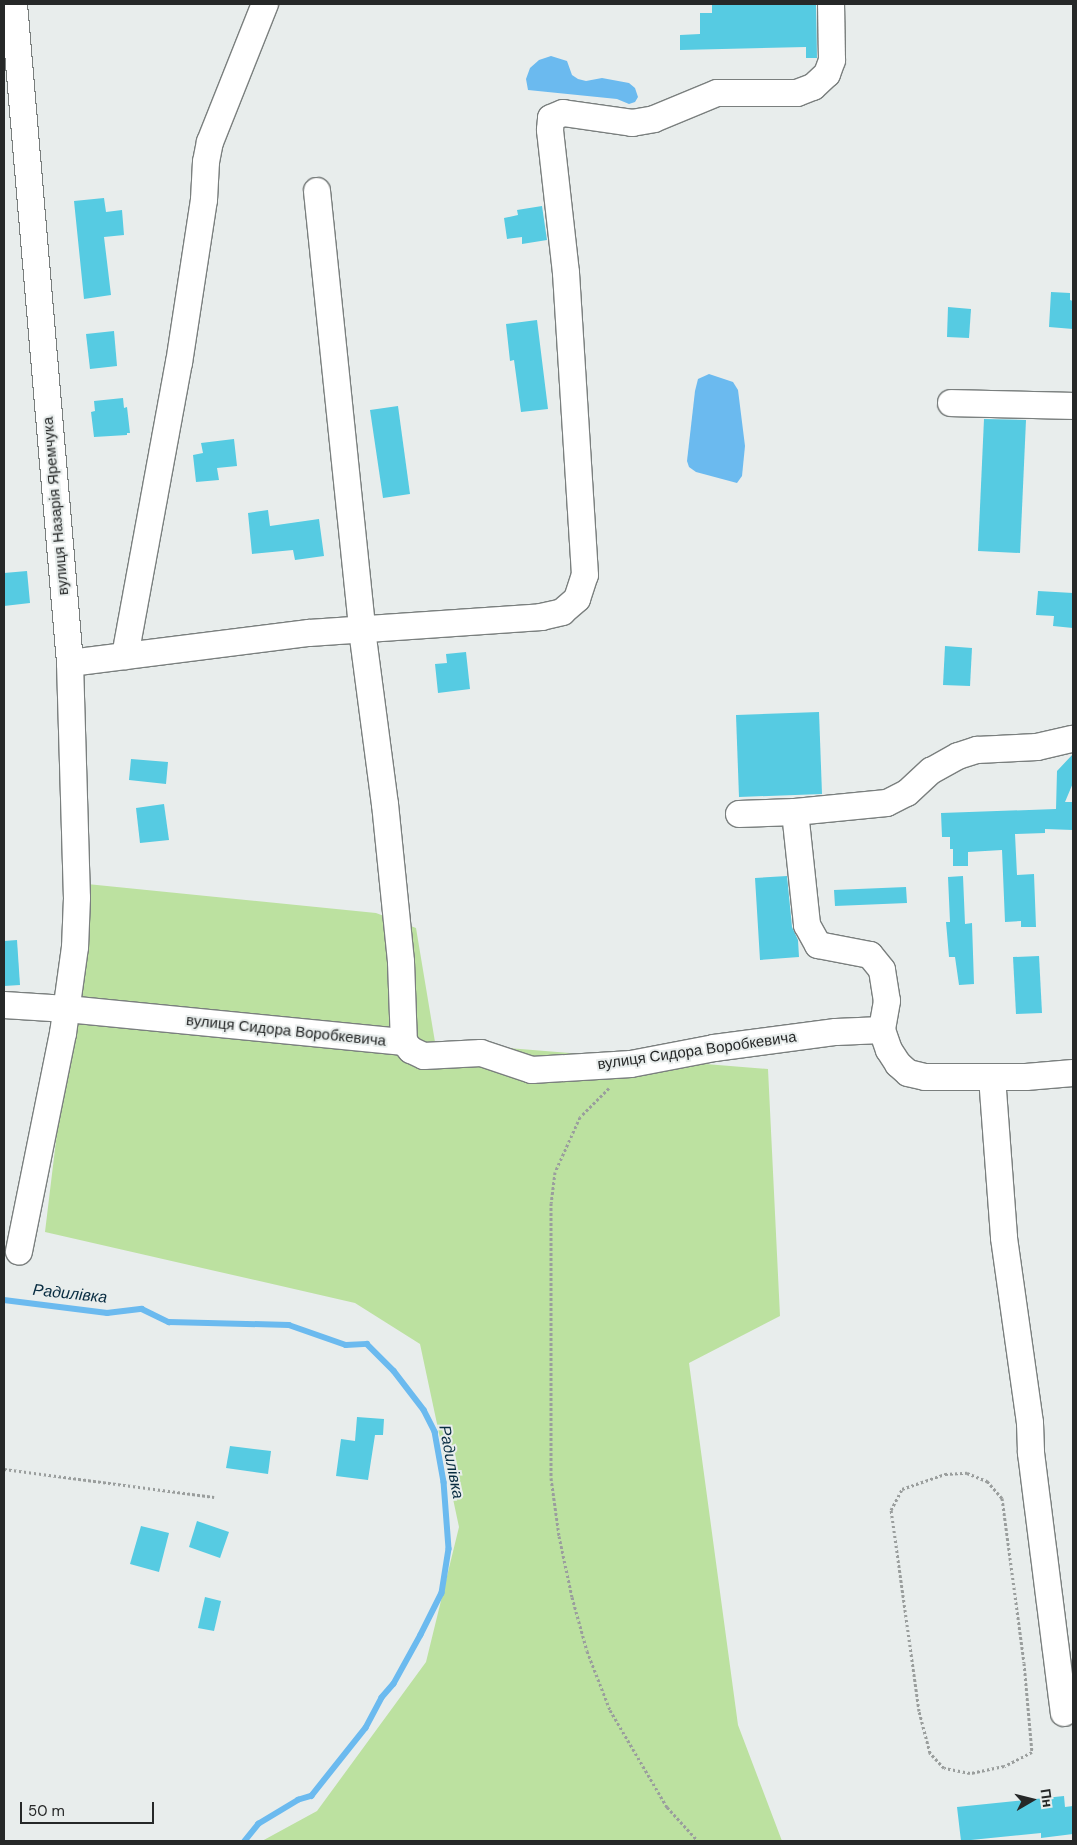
<!DOCTYPE html>
<html>
<head>
<meta charset="utf-8">
<style>
	body { margin:0 }
	#map { position:relative; width:1077px; height:1845px; overflow:hidden; background:#e8edec; font-family:"DM Sans",sans-serif }
	div>[style] { position:absolute }
	.green>* { inset:0; background:#bce1a0 }
	.water>* { inset:0; background:#6bbaef }
	.stream>* { height:5.5px; margin:-2.75px; padding:0 2.75px; transform-origin:2.75px; border-radius:2.75px; background:#6bbaef }
	.building>* { inset:0; background:#56cbe2 }
	.path>* { height:3px; margin-top:-1.5px; transform-origin:0; background:repeating-linear-gradient(90deg,#9a9e9d 0 2.5px,transparent 0 5px) }
	.roads { filter:drop-shadow(1px 0 #7a7f7e) drop-shadow(-1px 0 #7a7f7e) drop-shadow(0 1px #7a7f7e) drop-shadow(0 -1px #7a7f7e) }
	.minor>* { height:26px; margin:-13px; padding:0 13px; transform-origin:13px; border-radius:13px; background:#fff }
	span { translate:-50% -50%; white-space:nowrap; text-align:center; line-height:1.15; -webkit-text-stroke:4px #e8edec; paint-order:stroke }
	.street-label { font-size:15px; color:#262828 }
	.water-label { font-size:16px; color:#082c41; font-style:italic }
	.frame { position:absolute; inset:0; border:5px solid #262828; pointer-events:none }
	.north { position:absolute; left:1007px; top:1775px; width:50px; height:50px; -webkit-text-stroke:4px #e8edec; paint-order:stroke; rotate:82deg; font-size:14px; font-weight:700; line-height:20px; text-align:center; color:#262828 }
	.north::after { content:''; display:block; margin:auto; width:18px; height:22px; background:#262828; clip-path:polygon(50% 0,100% 100%,50% 72%,0 100%) }
	.scale { position:absolute; left:20px; top:1802px; width:134px; height:22px; box-sizing:border-box; border:2px solid #262828; border-top:0; padding-left:6px; font-size:15px; line-height:18px; white-space:nowrap; color:#262828; -webkit-text-stroke:4px #e8edec; paint-order:stroke }
</style>
</head>
<body>
<div id="map">
	<div class="green">
		<i style="clip-path:polygon(87px 884px,376px 913px,416px 928px,435px 1042px,768px 1069px,780px 1316px,689px 1363px,738px 1725px,782px 1841px,262px 1841px,317px 1811px,426px 1662px,459px 1527px,420px 1344px,355px 1303px,45px 1232px)"></i>
	</div>
	<div class="water">
		<i style="clip-path:polygon(551px 56px,567px 61px,572px 75px,578px 79px,586px 81px,602px 78px,629px 83px,635px 88px,638px 97px,635px 102px,629px 104px,617px 99px,528px 90px,526px 79px,530px 68px,539px 60px)"></i>
		<i style="clip-path:polygon(709px 374px,733px 382px,738px 390px,745px 446px,742px 476px,737px 483px,696px 472px,689px 467px,687px 461px,695px 391px,698px 379px)"></i>
	</div>
	<div class="stream">
		<i style="left:4px;top:1300px;width:104px;rotate:7.2deg"></i>
		<i style="left:107px;top:1313px;width:35px;rotate:-7deg"></i>
		<i style="left:142px;top:1309px;width:30px;rotate:26deg"></i>
		<i style="left:169px;top:1322px;width:120px;rotate:1.4deg"></i>
		<i style="left:289px;top:1325px;width:60px;rotate:19.3deg"></i>
		<i style="left:346px;top:1345px;width:21px;rotate:-3deg"></i>
		<i style="left:367px;top:1344px;width:38px;rotate:45deg"></i>
		<i style="left:394px;top:1371px;width:49px;rotate:52.4deg"></i>
		<i style="left:424px;top:1410px;width:25px;rotate:63deg"></i>
		<i style="left:435px;top:1432px;width:51px;rotate:79.8deg"></i>
		<i style="left:444px;top:1482px;width:67px;rotate:85.7deg"></i>
		<i style="left:449px;top:1549px;width:45px;rotate:99deg"></i>
		<i style="left:442px;top:1593px;width:47px;rotate:116.6deg"></i>
		<i style="left:421px;top:1635px;width:56px;rotate:118.9deg"></i>
		<i style="left:394px;top:1684px;width:18px;rotate:131deg"></i>
		<i style="left:382px;top:1698px;width:34px;rotate:118deg"></i>
		<i style="left:366px;top:1728px;width:87px;rotate:128.5deg"></i>
		<i style="left:312px;top:1796px;width:14px;rotate:163deg"></i>
		<i style="left:299px;top:1800px;width:47px;rotate:149deg"></i>
		<i style="left:259px;top:1824px;width:22px;rotate:129deg"></i>
	</div>
	<div class="building">
		<i style="clip-path:polygon(712px 4px,816px 4px,817px 58px,806px 58px,806px 47px,680px 50px,680px 35px,700px 34px,700px 13px,712px 13px)"></i>
		<i style="clip-path:polygon(104px 198px,106px 212px,122px 210px,124px 235px,104px 237px,111px 295px,84px 299px,74px 201px)"></i>
		<i style="clip-path:polygon(542px 206px,547px 240px,522px 244px,522px 237px,507px 239px,504px 218px,518px 215px,517px 210px)"></i>
		<i style="clip-path:polygon(1051px 292px,1070px 293px,1070px 300px,1073px 301px,1073px 329px,1049px 327px)"></i>
		<i style="clip-path:polygon(948px 307px,971px 309px,969px 338px,947px 337px)"></i>
		<i style="clip-path:polygon(537px 320px,548px 409px,521px 412px,514px 360px,510px 361px,506px 324px)"></i>
		<i style="clip-path:polygon(114px 331px,117px 366px,90px 369px,86px 334px)"></i>
		<i style="clip-path:polygon(123px 398px,124px 408px,127px 407px,130px 433px,127px 433px,127px 435px,94px 437px,91px 412px,95px 411px,94px 401px)"></i>
		<i style="clip-path:polygon(398px 406px,410px 494px,383px 498px,370px 410px)"></i>
		<i style="clip-path:polygon(984px 419px,1026px 420px,1020px 553px,978px 551px)"></i>
		<i style="clip-path:polygon(234px 439px,237px 466px,217px 468px,219px 480px,196px 482px,193px 455px,203px 453px,201px 443px)"></i>
		<i style="clip-path:polygon(268px 510px,270px 526px,319px 519px,324px 556px,295px 560px,293px 550px,252px 554px,248px 513px)"></i>
		<i style="clip-path:polygon(27px 571px,30px 603px,4px 606px,4px 573px)"></i>
		<i style="clip-path:polygon(1038px 591px,1073px 593px,1073px 628px,1053px 626px,1054px 616px,1036px 615px)"></i>
		<i style="clip-path:polygon(945px 646px,972px 648px,970px 686px,943px 685px)"></i>
		<i style="clip-path:polygon(466px 652px,470px 689px,438px 693px,435px 664px,447px 663px,446px 654px)"></i>
		<i style="clip-path:polygon(819px 712px,822px 794px,739px 797px,736px 715px)"></i>
		<i style="clip-path:polygon(1073px 754px,1073px 783px,1065px 802px,1073px 802px,1073px 830px,1045px 829px,1045px 833px,1015px 834px,1017px 875px,1034px 874px,1036px 927px,1021px 927px,1021px 921px,1005px 922px,1002px 850px,968px 852px,968px 866px,953px 866px,953px 849px,950px 849px,950px 837px,942px 837px,941px 813px,1056px 809px,1057px 771px)"></i>
		<i style="clip-path:polygon(131px 759px,168px 762px,166px 784px,129px 780px)"></i>
		<i style="clip-path:polygon(164px 804px,169px 840px,140px 843px,136px 808px)"></i>
		<i style="clip-path:polygon(787px 876px,792px 927px,798px 940px,799px 957px,760px 960px,755px 878px)"></i>
		<i style="clip-path:polygon(963px 876px,965px 924px,972px 923px,974px 984px,959px 985px,955px 957px,949px 957px,946px 922px,950px 922px,948px 877px)"></i>
		<i style="clip-path:polygon(906px 887px,907px 903px,835px 906px,834px 890px)"></i>
		<i style="clip-path:polygon(17px 940px,20px 985px,4px 986px,4px 941px)"></i>
		<i style="clip-path:polygon(1039px 956px,1042px 1013px,1016px 1014px,1013px 957px)"></i>
		<i style="clip-path:polygon(357px 1417px,384px 1419px,383px 1435px,375px 1435px,368px 1480px,336px 1476px,341px 1439px,355px 1441px)"></i>
		<i style="clip-path:polygon(230px 1446px,271px 1451px,268px 1474px,226px 1468px)"></i>
		<i style="clip-path:polygon(197px 1521px,229px 1532px,220px 1558px,189px 1547px)"></i>
		<i style="clip-path:polygon(141px 1526px,169px 1533px,159px 1572px,130px 1564px)"></i>
		<i style="clip-path:polygon(205px 1597px,221px 1601px,214px 1631px,198px 1628px)"></i>
		<i style="clip-path:polygon(1064px 1796px,1065px 1807px,1073px 1806px,1073px 1834px,1041px 1838px,1041px 1833px,961px 1841px,957px 1807px)"></i>
	</div>
	<div class="path">
		<i style="left:609px;top:1088px;width:41px;rotate:135deg"></i>
		<i style="left:580px;top:1117px;width:60px;rotate:114.4deg"></i>
		<i style="left:555px;top:1172px;width:31px;rotate:97deg"></i>
		<i style="left:551px;top:1203px;width:275px;rotate:90deg"></i>
		<i style="left:551px;top:1478px;width:59px;rotate:82.1deg"></i>
		<i style="left:559px;top:1536px;width:62px;rotate:78deg"></i>
		<i style="left:572px;top:1597px;width:56px;rotate:74.5deg"></i>
		<i style="left:587px;top:1651px;width:63px;rotate:68.7deg"></i>
		<i style="left:610px;top:1710px;width:113px;rotate:59.6deg"></i>
		<i style="left:667px;top:1807px;width:46px;rotate:47.6deg"></i>
		<i style="left:4px;top:1469px;width:212px;rotate:7.6deg"></i>
		<i style="left:967px;top:1473px;width:22px;rotate:22deg"></i>
		<i style="left:987px;top:1481px;width:23px;rotate:49deg"></i>
		<i style="left:1002px;top:1498px;width:166px;rotate:82.4deg"></i>
		<i style="left:1024px;top:1663px;width:89px;rotate:84.9deg"></i>
		<i style="left:1032px;top:1752px;width:31px;rotate:153deg"></i>
		<i style="left:1004px;top:1766px;width:35px;rotate:168deg"></i>
		<i style="left:970px;top:1773px;width:26px;rotate:-169deg"></i>
		<i style="left:944px;top:1768px;width:21px;rotate:-133deg"></i>
		<i style="left:930px;top:1753px;width:43px;rotate:-104.7deg"></i>
		<i style="left:919px;top:1711px;width:203px;rotate:-97.9deg"></i>
		<i style="left:891px;top:1510px;width:24px;rotate:-62deg"></i>
		<i style="left:902px;top:1489px;width:46px;rotate:-19.2deg"></i>
		<i style="left:945px;top:1474px;width:22px;rotate:-3deg"></i>
	</div>
	<div class="roads">
		<div class="minor">
			<i style="left:14px;top:4px;width:661px;rotate:85.14deg"></i>
			<i style="left:70px;top:663px;width:235px;rotate:88.3deg"></i>
			<i style="left:77px;top:898px;width:49px;rotate:92.3deg"></i>
			<i style="left:75px;top:947px;width:87px;rotate:97.9deg"></i>
			<i style="left:63px;top:1033px;width:223px;rotate:101.4deg"></i>
			<i style="left:317px;top:191px;width:441px;rotate:84.1deg"></i>
			<i style="left:362px;top:630px;width:176px;rotate:82.5deg"></i>
			<i style="left:385px;top:804px;width:159px;rotate:84.2deg"></i>
			<i style="left:401px;top:962px;width:80px;rotate:87.9deg"></i>
			<i style="left:951px;top:403px;width:122px;rotate:1.4deg"></i>
			<i style="left:125px;top:656px;width:298px;rotate:-79.6deg"></i>
			<i style="left:179px;top:363px;width:165px;rotate:-81.3deg"></i>
			<i style="left:204px;top:200px;width:38px;rotate:-87deg"></i>
			<i style="left:206px;top:162px;width:20px;rotate:-79deg"></i>
			<i style="left:210px;top:142px;width:149px;rotate:-68.3deg"></i>
			<i style="left:70px;top:663px;width:241px;rotate:-7.2deg"></i>
			<i style="left:309px;top:633px;width:233px;rotate:-3.9deg"></i>
			<i style="left:541px;top:617px;width:22px;rotate:-13deg"></i>
			<i style="left:562px;top:612px;width:20px;rotate:-41deg"></i>
			<i style="left:577px;top:599px;width:25px;rotate:-72deg"></i>
			<i style="left:585px;top:575px;width:303px;rotate:-93.6deg"></i>
			<i style="left:566px;top:273px;width:144px;rotate:-96.4deg"></i>
			<i style="left:550px;top:130px;width:12px;rotate:-85deg"></i>
			<i style="left:551px;top:118px;width:13px;rotate:-23deg"></i>
			<i style="left:563px;top:113px;width:70px;rotate:8.2deg"></i>
			<i style="left:632px;top:123px;width:22px;rotate:-10deg"></i>
			<i style="left:654px;top:119px;width:68px;rotate:-22.4deg"></i>
			<i style="left:717px;top:93px;width:80px"></i>
			<i style="left:797px;top:93px;width:17px;rotate:-21deg"></i>
			<i style="left:813px;top:87px;width:19px;rotate:-43deg"></i>
			<i style="left:827px;top:74px;width:15px;rotate:-70deg"></i>
			<i style="left:832px;top:60px;width:56px;rotate:-91deg"></i>
			<i style="left:795px;top:812px;width:114px;rotate:83.9deg"></i>
			<i style="left:807px;top:925px;width:23px;rotate:61deg"></i>
			<i style="left:818px;top:945px;width:53px;rotate:10.9deg"></i>
			<i style="left:870px;top:955px;width:19px;rotate:51deg"></i>
			<i style="left:882px;top:970px;width:31px;rotate:81deg"></i>
			<i style="left:887px;top:1001px;width:29px;rotate:100deg"></i>
			<i style="left:739px;top:814px;width:56px;rotate:-2deg"></i>
			<i style="left:795px;top:812px;width:92px;rotate:-5.6deg"></i>
			<i style="left:887px;top:803px;width:22px;rotate:-27deg"></i>
			<i style="left:907px;top:793px;width:33px;rotate:-43deg"></i>
			<i style="left:931px;top:771px;width:31px;rotate:-29deg"></i>
			<i style="left:958px;top:756px;width:20px;rotate:-18deg"></i>
			<i style="left:977px;top:750px;width:60px;rotate:-2.9deg"></i>
			<i style="left:1037px;top:747px;width:37px;rotate:-13deg"></i>
			<i style="left:4px;top:1005px;width:63px;rotate:3.6deg"></i>
			<i style="left:67px;top:1009px;width:339px;rotate:5.6deg"></i>
			<i style="left:404px;top:1042px;width:11px;rotate:49deg"></i>
			<i style="left:411px;top:1050px;width:14px;rotate:25deg"></i>
			<i style="left:424px;top:1056px;width:57px;rotate:-3deg"></i>
			<i style="left:481px;top:1053px;width:54px;rotate:18.4deg"></i>
			<i style="left:532px;top:1070px;width:99px;rotate:-3.5deg"></i>
			<i style="left:631px;top:1064px;width:85px;rotate:-10.9deg"></i>
			<i style="left:714px;top:1048px;width:123px;rotate:-7.5deg"></i>
			<i style="left:836px;top:1032px;width:46px;rotate:-2.5deg"></i>
			<i style="left:882px;top:1030px;width:21px;rotate:71deg"></i>
			<i style="left:889px;top:1050px;width:17px;rotate:57deg"></i>
			<i style="left:898px;top:1064px;width:13px;rotate:42deg"></i>
			<i style="left:908px;top:1073px;width:17px;rotate:13deg"></i>
			<i style="left:925px;top:1077px;width:101px"></i>
			<i style="left:1026px;top:1077px;width:47px;rotate:-4.9deg"></i>
			<i style="left:992px;top:1077px;width:161px;rotate:85.7deg"></i>
			<i style="left:1004px;top:1238px;width:187px;rotate:82deg"></i>
			<i style="left:1030px;top:1423px;width:30px;rotate:88deg"></i>
			<i style="left:1031px;top:1453px;width:262px;rotate:82.8deg"></i>
		</div>
	</div>
	<div class="street-label">
		<span style="left:56px;top:506px;rotate:-95deg">вулиця Назарія Яремчука</span>
		<span style="left:286px;top:1031px;rotate:6deg">вулиця Сидора Воробкевича</span>
		<span style="left:697px;top:1051px;rotate:-8deg">вулиця Сидора Воробкевича</span>
	</div>
	<div class="water-label">
		<span style="left:70px;top:1294px;rotate:6deg">Радилівка</span>
		<span style="left:451px;top:1462px;rotate:79deg">Радилівка</span>
	</div>
	<div class="frame"></div>
	<div class="north">Пн</div>
	<div class="scale">50 m</div>
</div>
</body>
</html>
